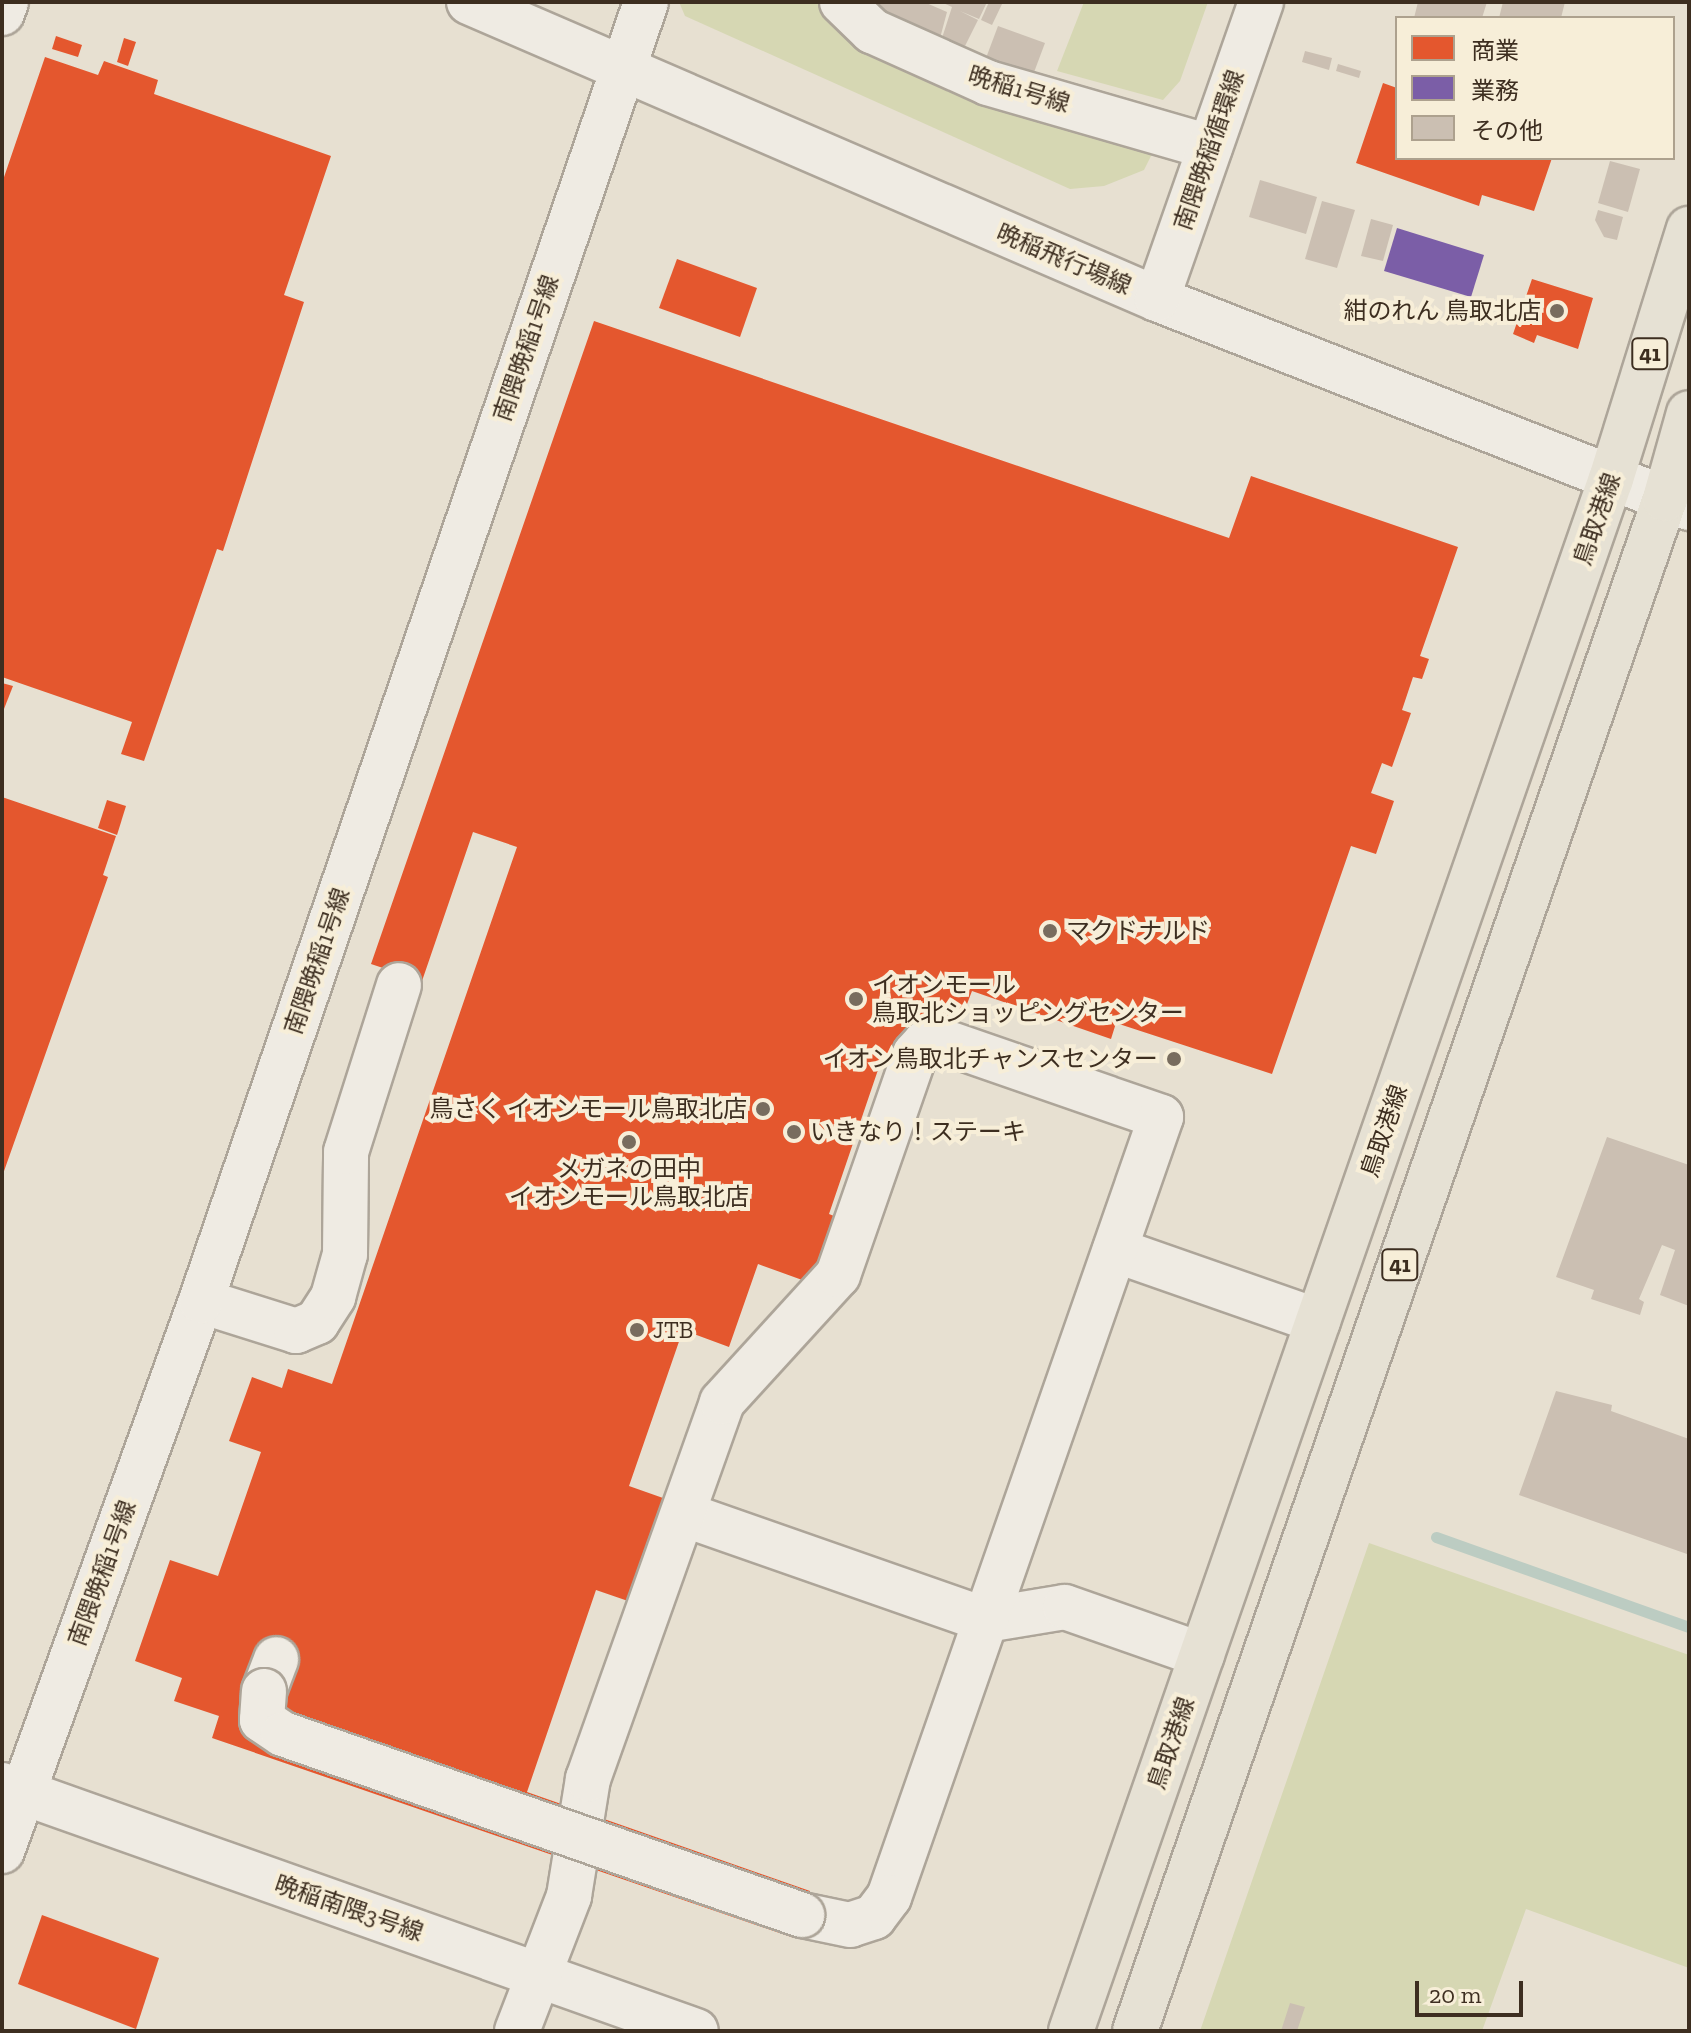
<!DOCTYPE html>
<html>
<head>
<meta charset="utf-8">
<style>
	body { margin:0 }
	#map { position:relative; width:1691px; height:2033px; overflow:hidden; background:#e7e0d1; font-family:"Zilla Slab","Noto Sans JP",serif }
	div>[style] { position:absolute }
	.green>* { inset:0; background:#d6d7b3 }
	.shops>* { inset:0; background:#e4572e }
	.offices>* { inset:0; background:#7b5ea7 }
	.stream>* { height:11px; margin:-5.5px; padding:0 5.5px; transform-origin:5.5px; border-radius:5.5px; background:#bcccc2 }
	.building>* { inset:0; background:#cbbfb2 }
	.roads { filter:drop-shadow(2px 0 #ada599) drop-shadow(-2px 0 #ada599) drop-shadow(0 2px #ada599) drop-shadow(0 -2px #ada599) }
	.minor>* { height:44px; margin:-22px; padding:0 22px; transform-origin:22px; border-radius:22px; background:#efebe3 }
	.major>* { height:44px; margin:-22px; padding:0 22px; transform-origin:22px; border-radius:22px; background:#e6e1d4 }
	.bridges { filter:drop-shadow(2px 0 #ada599) drop-shadow(-2px 0 #ada599) drop-shadow(0 2px #ada599) drop-shadow(0 -2px #ada599) }
	.minor-bridge>* { height:44px; margin:-22px; padding:0 22px; transform-origin:22px; border-radius:22px; background:#efebe3 }
	.dots>* { width:22px; height:22px; translate:-50% -50%; box-sizing:border-box; border:4px solid #f7eed8; border-radius:50% }
	span { translate:-50% -50%; white-space:nowrap; text-align:center; line-height:1.15; -webkit-text-stroke:8px #f7eed8; paint-order:stroke }
	.shield-label span { padding:2px 6px; background:#f7eed8; border:2px solid; border-radius:6px; -webkit-text-stroke-width:0 }
	.shield-label { font-size:22px; color:#3d2e20; font-weight:700 }
	.street-label { font-size:24px; color:#3d2e20 }
	.poi-label { font-size:24px; color:#3d2e20 }
	.right { translate:-100% -50%; text-align:right }
	.left { translate:0 -50%; text-align:left }
	.frame { position:absolute; inset:0; border:4px solid #3d2e20; pointer-events:none }
	.legend { position:absolute; left:1395px; top:16px; width:280px; height:144px; box-sizing:border-box; background:#f7eed8; border:2px solid #ada18e; margin:0; padding:10px 14px; list-style:none; font-size:24px; color:#3d2e20 }
	.legend li { display:flex; align-items:center; gap:16px; height:40px }
	.legend b { width:40px; border:2px solid #ada18e }
	.scale { position:absolute; left:1415px; top:1981px; width:108px; height:36px; box-sizing:border-box; border:4px solid #3d2e20; border-top:0; padding-left:10px; font-size:24px; line-height:28px; white-space:nowrap; color:#3d2e20; -webkit-text-stroke:6px #f7eed8; paint-order:stroke }
</style>
</head>
<body>
<div id="map">
	<div class="green">
		<i style="clip-path:polygon(679px 2px,823px 2px,1154px 150px,1144px 170px,1104px 186px,1070px 189px,685px 16px)"></i>
		<i style="clip-path:polygon(1084px 2px,1208px 2px,1180px 81px,1163px 100px,1057px 71px)"></i>
		<i style="clip-path:polygon(1369px 1543px,1689px 1655px,1689px 1968px,1526px 1909px,1482px 2031px,1200px 2031px)"></i>
	</div>
	<div class="shops">
		<i style="clip-path:polygon(56px 36px,82px 45px,78px 57px,52px 49px)"></i>
		<i style="clip-path:polygon(124px 38px,136px 42px,128px 66px,117px 62px)"></i>
		<i style="clip-path:polygon(45px 57px,98px 75px,104px 61px,158px 80px,154px 94px,331px 156px,284px 295px,304px 302px,223px 551px,217px 549px,144px 761px,121px 754px,132px 722px,2px 677px,2px 183px)"></i>
		<i style="clip-path:polygon(1383px 83px,1397px 88px,1397px 158px,1552px 158px,1534px 211px,1482px 195px,1479px 206px,1356px 163px)"></i>
		<i style="clip-path:polygon(677px 259px,757px 288px,740px 337px,659px 308px)"></i>
		<i style="clip-path:polygon(1532px 279px,1593px 298px,1578px 349px,1537px 335px,1534px 343px,1513px 334px)"></i>
		<i style="clip-path:polygon(594px 321px,1229px 538px,1251px 476px,1458px 547px,1420px 656px,1429px 659px,1422px 679px,1413px 677px,1402px 710px,1411px 713px,1392px 767px,1382px 763px,1371px 793px,1394px 801px,1376px 854px,1351px 846px,1272px 1074px,1116px 1023px,1111px 1039px,972px 991px,964px 1012px,880px 1064px,829px 1214px,839px 1218px,816px 1285px,758px 1264px,729px 1347px,683px 1330px,629px 1486px,663px 1498px,628px 1601px,596px 1590px,527px 1792px,810px 1891px,794px 1938px,212px 1738px,219px 1716px,174px 1701px,182px 1678px,135px 1661px,170px 1560px,218px 1576px,261px 1452px,229px 1441px,252px 1377px,282px 1388px,288px 1369px,332px 1384px,517px 847px,473px 832px,422px 981px,371px 964px)"></i>
		<i style="clip-path:polygon(2px 683px,13px 686px,2px 714px)"></i>
		<i style="clip-path:polygon(2px 797px,116px 836px,103px 875px,108px 877px,3px 1174px)"></i>
		<i style="clip-path:polygon(107px 800px,126px 806px,117px 835px,98px 828px)"></i>
		<i style="clip-path:polygon(42px 1915px,159px 1958px,136px 2029px,18px 1984px)"></i>
	</div>
	<div class="offices">
		<i style="clip-path:polygon(1397px 228px,1484px 255px,1471px 297px,1384px 271px)"></i>
	</div>
	<div class="stream">
		<i style="left:1436px;top:1537px;width:269px;rotate:19.6deg"></i>
	</div>
	<div class="building">
		<i style="clip-path:polygon(869px 2px,924px 2px,947px 12px,939px 42px,900px 25px)"></i>
		<i style="clip-path:polygon(941px 2px,987px 2px,979px 19px,960px 11px,978px 20px,965px 46px,942px 38px,952px 7px)"></i>
		<i style="clip-path:polygon(989px 2px,1003px 2px,992px 25px,981px 20px)"></i>
		<i style="clip-path:polygon(1418px 2px,1423px 3px,1487px 2px,1482px 18px,1414px 18px)"></i>
		<i style="clip-path:polygon(1503px 2px,1565px 2px,1561px 18px,1499px 18px)"></i>
		<i style="clip-path:polygon(998px 26px,1045px 43px,1033px 75px,986px 58px)"></i>
		<i style="clip-path:polygon(1305px 51px,1332px 58px,1329px 70px,1302px 62px)"></i>
		<i style="clip-path:polygon(1338px 64px,1361px 71px,1359px 78px,1336px 71px)"></i>
		<i style="clip-path:polygon(1610px 161px,1640px 169px,1628px 212px,1598px 203px)"></i>
		<i style="clip-path:polygon(1260px 180px,1317px 197px,1306px 234px,1249px 217px)"></i>
		<i style="clip-path:polygon(1322px 201px,1355px 210px,1337px 268px,1305px 259px)"></i>
		<i style="clip-path:polygon(1598px 210px,1623px 217px,1617px 240px,1604px 237px,1595px 220px)"></i>
		<i style="clip-path:polygon(1371px 219px,1393px 225px,1383px 261px,1361px 256px)"></i>
		<i style="clip-path:polygon(1607px 1137px,1689px 1165px,1689px 1306px,1660px 1295px,1675px 1250px,1662px 1245px,1639px 1299px,1644px 1302px,1640px 1315px,1591px 1299px,1594px 1290px,1556px 1277px)"></i>
		<i style="clip-path:polygon(1556px 1391px,1612px 1405px,1611px 1411px,1689px 1439px,1687px 1554px,1519px 1495px)"></i>
		<i style="clip-path:polygon(1290px 2003px,1305px 2007px,1297px 2031px,1281px 2031px)"></i>
	</div>
	<div class="roads">
		<div class="minor">
			<i style="left:469px;top:2px;width:749px;rotate:23.35deg"></i>
			<i style="left:1157px;top:299px;width:572px;rotate:21.45deg"></i>
			<i style="left:842px;top:2px;width:42px;rotate:44deg"></i>
			<i style="left:872px;top:31px;width:127px;rotate:24.1deg"></i>
			<i style="left:988px;top:83px;width:231px;rotate:16.1deg"></i>
			<i style="left:2px;top:13px;width:12px;rotate:-70deg"></i>
			<i style="left:1157px;top:299px;width:315px;rotate:-70.7deg"></i>
			<i style="left:1115px;top:1250px;width:215px;rotate:19.3deg"></i>
			<i style="left:201px;top:1301px;width:100px;rotate:17.5deg"></i>
			<i style="left:296px;top:1331px;width:23px;rotate:-23deg"></i>
			<i style="left:317px;top:1322px;width:30px;rotate:-57deg"></i>
			<i style="left:333px;top:1297px;width:45px;rotate:-74.4deg"></i>
			<i style="left:345px;top:1254px;width:102px;rotate:-89.4deg"></i>
			<i style="left:346px;top:1152px;width:175px;rotate:-72.4deg"></i>
			<i style="left:683px;top:1514px;width:321px;rotate:19.3deg"></i>
			<i style="left:986px;top:1620px;width:80px;rotate:-9.3deg"></i>
			<i style="left:1065px;top:1607px;width:145px;rotate:19.3deg"></i>
			<i style="left:264px;top:1691px;width:34px;rotate:-69deg"></i>
			<i style="left:2px;top:1785px;width:736px;rotate:19.52deg"></i>
			<i style="left:2px;top:1851px;width:585px;rotate:-70.11deg"></i>
			<i style="left:201px;top:1301px;width:1373px;rotate:-71.09deg"></i>
			<i style="left:517px;top:2031px;width:145px;rotate:-68.9deg"></i>
			<i style="left:569px;top:1896px;width:119px;rotate:-80.8deg"></i>
			<i style="left:588px;top:1779px;width:400px;rotate:-70.4deg"></i>
			<i style="left:722px;top:1402px;width:172px;rotate:-47.6deg"></i>
			<i style="left:838px;top:1275px;width:234px;rotate:-70.8deg"></i>
			<i style="left:915px;top:1054px;width:15px;rotate:-48deg"></i>
			<i style="left:925px;top:1043px;width:14px;rotate:-12deg"></i>
			<i style="left:939px;top:1040px;width:235px;rotate:19.1deg"></i>
			<i style="left:1161px;top:1117px;width:826px;rotate:109.22deg"></i>
			<i style="left:889px;top:1897px;width:25px;rotate:127deg"></i>
			<i style="left:874px;top:1917px;width:25px;rotate:162deg"></i>
			<i style="left:850px;top:1925px;width:49px;rotate:-168.2deg"></i>
		</div>
		<div class="major">
			<i style="left:1071px;top:2031px;width:1643px;rotate:-70.82deg"></i>
			<i style="left:1611px;top:479px;width:262px;rotate:-72.7deg"></i>
			<i style="left:1135px;top:2031px;width:1621px;rotate:-70.92deg"></i>
			<i style="left:1665px;top:499px;width:89px;rotate:-74.4deg"></i>
		</div>
	</div>
	<div class="bridges">
		<div class="minor-bridge">
			<i style="left:264px;top:1691px;width:29px;rotate:94deg"></i>
			<i style="left:262px;top:1720px;width:25px;rotate:34deg"></i>
			<i style="left:283px;top:1734px;width:550px;rotate:19.23deg"></i>
		</div>
	</div>
	<div class="dots">
		<i style="left:1557px;top:311px;background:#786c5e"></i>
		<i style="left:1050px;top:931px;background:#786c5e"></i>
		<i style="left:856px;top:999px;background:#786c5e"></i>
		<i style="left:1174px;top:1059px;background:#786c5e"></i>
		<i style="left:763px;top:1109px;background:#786c5e"></i>
		<i style="left:794px;top:1132px;background:#786c5e"></i>
		<i style="left:629px;top:1142px;background:#786c5e"></i>
		<i style="left:637px;top:1330px;background:#786c5e"></i>
	</div>
	<div class="shield-label">
		<span style="left:1650px;top:354px">41</span>
		<span style="left:1400px;top:1265px">41</span>
	</div>
	<div class="street-label">
		<span style="left:1019px;top:89px;rotate:17deg">晩稲1号線</span>
		<span style="left:1209px;top:150px;rotate:-71deg">南隈晩稲循環線</span>
		<span style="left:1064px;top:259px;rotate:23deg">晩稲飛行場線</span>
		<span style="left:526px;top:348px;rotate:-71deg">南隈晩稲1号線</span>
		<span style="left:1597px;top:519px;rotate:-71deg">鳥取港線</span>
		<span style="left:317px;top:961px;rotate:-71deg">南隈晩稲1号線</span>
		<span style="left:1384px;top:1131px;rotate:-71deg">鳥取港線</span>
		<span style="left:102px;top:1573px;rotate:-70deg">南隈晩稲1号線</span>
		<span style="left:1171px;top:1743px;rotate:-71deg">鳥取港線</span>
		<span style="left:349px;top:1908px;rotate:19deg">晩稲南隈3号線</span>
	</div>
	<div class="poi-label">
		<span class="right" style="left:1541px;top:311px">紺のれん 鳥取北店</span>
		<span class="left" style="left:1066px;top:931px">マクドナルド</span>
		<span class="left" style="left:872px;top:999px">イオンモール<br>鳥取北ショッピングセンター</span>
		<span class="right" style="left:1158px;top:1059px">イオン鳥取北チャンスセンター</span>
		<span class="right" style="left:747px;top:1109px">鳥さく イオンモール鳥取北店</span>
		<span class="left" style="left:810px;top:1132px">いきなり！ステーキ</span>
		<span style="left:629px;top:1183px">メガネの田中<br>イオンモール鳥取北店</span>
		<span class="left" style="left:653px;top:1330px">JTB</span>
	</div>
	<div class="frame"></div>
	<ul class="legend">
	<li><b style="height:22px;background:#e4572e"></b>商業</li>
	<li><b style="height:22px;background:#7b5ea7"></b>業務</li>
	<li><b style="height:22px;background:#cbbfb2"></b>その他</li>
	</ul>
	<div class="scale">20 m</div>
</div>
</body>
</html>
